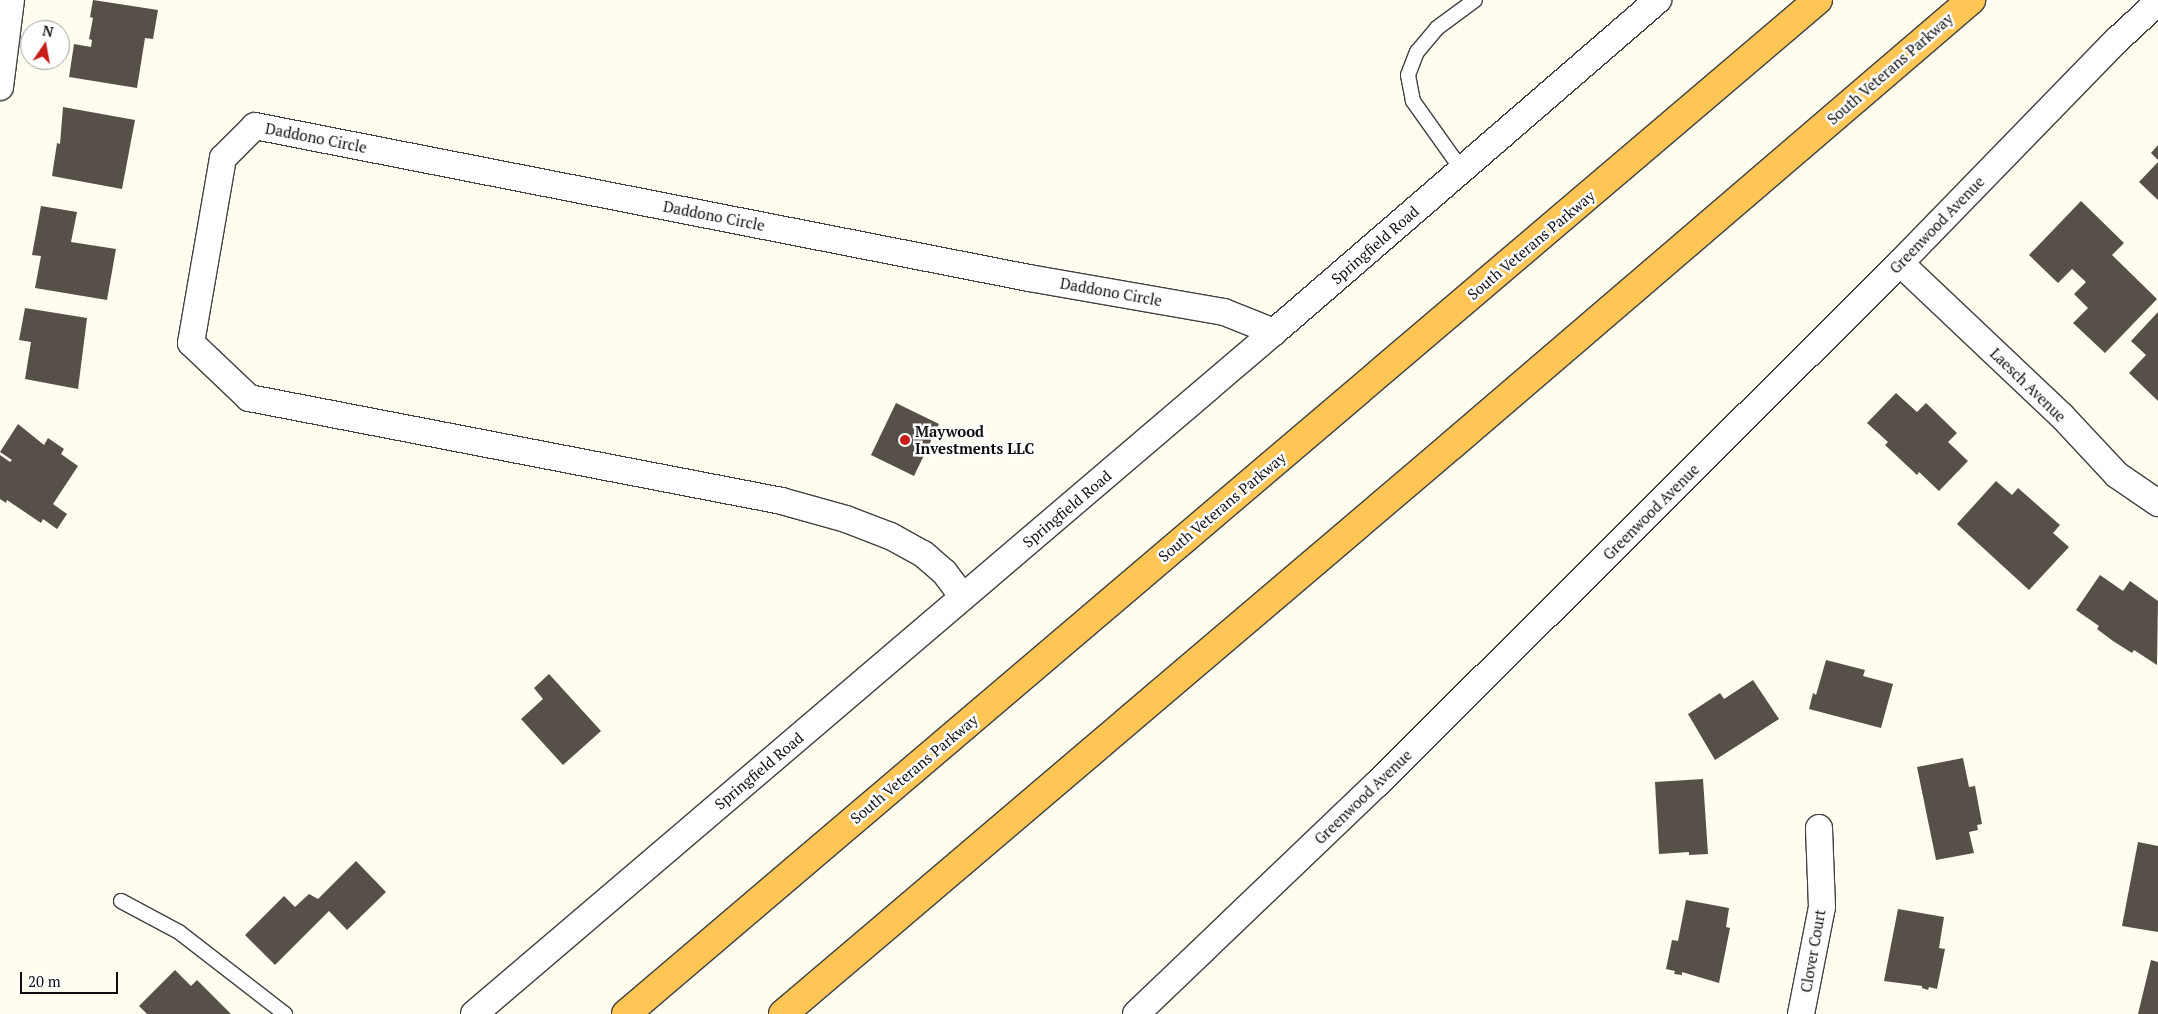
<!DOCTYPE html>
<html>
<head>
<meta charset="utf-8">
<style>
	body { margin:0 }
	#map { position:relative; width:2158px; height:1014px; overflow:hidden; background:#fffdef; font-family:"PT Serif",serif }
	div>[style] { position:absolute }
	.building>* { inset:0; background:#575049 }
	.roads { filter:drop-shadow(1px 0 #414141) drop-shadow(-1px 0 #414141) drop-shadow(0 1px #414141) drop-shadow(0 -1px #414141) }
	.service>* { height:14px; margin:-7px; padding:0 7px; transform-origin:7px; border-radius:7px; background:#fff }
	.minor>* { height:26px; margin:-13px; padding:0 13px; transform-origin:13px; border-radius:13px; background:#fff }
	.trunk>* { height:28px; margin:-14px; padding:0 14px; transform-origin:14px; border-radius:14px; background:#ffc656 }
	.dots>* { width:14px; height:14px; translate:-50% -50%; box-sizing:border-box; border:2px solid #fff; border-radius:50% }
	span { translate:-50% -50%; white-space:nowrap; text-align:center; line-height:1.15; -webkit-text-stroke:5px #fff; paint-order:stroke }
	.street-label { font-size:15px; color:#0e0e0e }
	.poi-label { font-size:15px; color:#0e0e0e; font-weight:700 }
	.left { translate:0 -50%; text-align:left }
	.north { position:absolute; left:20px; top:20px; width:50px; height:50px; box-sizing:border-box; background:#fff; border:1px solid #9f9f9f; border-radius:50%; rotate:12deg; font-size:14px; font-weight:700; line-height:20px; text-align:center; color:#0e0e0e }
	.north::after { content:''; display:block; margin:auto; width:18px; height:22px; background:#ca1d1a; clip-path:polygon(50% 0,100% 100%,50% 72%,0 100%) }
	.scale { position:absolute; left:20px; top:972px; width:98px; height:22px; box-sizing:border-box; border:2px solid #0e0e0e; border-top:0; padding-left:6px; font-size:15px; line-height:18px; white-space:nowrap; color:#0e0e0e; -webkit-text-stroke:4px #fff; paint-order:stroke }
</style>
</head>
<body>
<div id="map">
	<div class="building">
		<i style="clip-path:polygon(93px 0,158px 10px,153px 39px,145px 38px,137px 88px,69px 77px,74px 44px,91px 47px,92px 40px,89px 39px,93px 18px,90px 17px)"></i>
		<i style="clip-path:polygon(63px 107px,135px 120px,122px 189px,52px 176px,57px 143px,60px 144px)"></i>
		<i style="clip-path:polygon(2158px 145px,2158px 160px,2151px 153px)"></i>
		<i style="clip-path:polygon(2158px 162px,2158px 200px,2139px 182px)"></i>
		<i style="clip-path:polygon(2081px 201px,2124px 243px,2112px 255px,2157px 299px,2105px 353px,2073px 323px,2088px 308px,2074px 294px,2086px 282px,2072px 269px,2058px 283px,2029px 255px)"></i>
		<i style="clip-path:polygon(41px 206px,77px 212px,71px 242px,116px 249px,107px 300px,35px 288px,41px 256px,32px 255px)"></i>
		<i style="clip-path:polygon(25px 308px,87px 318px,78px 389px,25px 379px,31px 342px,19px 340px)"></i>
		<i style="clip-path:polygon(2158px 312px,2158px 401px,2129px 373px,2146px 355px,2131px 341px)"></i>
		<i style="clip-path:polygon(1896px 393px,1917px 412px,1926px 403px,1957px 433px,1948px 442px,1968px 461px,1939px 491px,1919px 472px,1917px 475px,1885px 445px,1888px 442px,1867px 423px)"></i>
		<i style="clip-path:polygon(896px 403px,939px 424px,914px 476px,871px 455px)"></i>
		<i style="clip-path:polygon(18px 424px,44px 445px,48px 438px,64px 449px,61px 454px,78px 466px,53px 504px,67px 514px,57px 529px,43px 519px,41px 523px,7px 500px,6px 503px,0 499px,0 455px,10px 462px,12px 460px,0 452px)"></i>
		<i style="clip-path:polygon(1996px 481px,2012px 495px,2018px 488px,2060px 525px,2053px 533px,2069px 547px,2029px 590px,1957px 524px)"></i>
		<i style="clip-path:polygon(2100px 575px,2123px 591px,2130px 581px,2158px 601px,2157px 665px,2134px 650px,2132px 653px,2113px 641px,2097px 629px,2099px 626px,2076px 610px)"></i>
		<i style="clip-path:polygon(1826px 660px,1865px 670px,1863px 676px,1893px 684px,1881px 728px,1809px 709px,1813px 693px,1816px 695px)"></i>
		<i style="clip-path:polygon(549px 674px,601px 731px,563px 765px,521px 719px,543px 699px,534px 688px)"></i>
		<i style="clip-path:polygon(1753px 680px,1779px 719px,1715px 760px,1688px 714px,1720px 693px,1724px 699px)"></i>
		<i style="clip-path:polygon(1963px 758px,1969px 787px,1975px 786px,1982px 824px,1977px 825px,1978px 830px,1969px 832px,1974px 853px,1936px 860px,1917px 767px)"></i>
		<i style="clip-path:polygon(1703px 779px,1708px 854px,1689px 855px,1689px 852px,1659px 854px,1655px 782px)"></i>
		<i style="clip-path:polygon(2138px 842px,2158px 846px,2158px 932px,2122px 926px)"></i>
		<i style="clip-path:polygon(356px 861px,386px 892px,347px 930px,329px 911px,275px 965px,245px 935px,284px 896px,295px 907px,309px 894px,318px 899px)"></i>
		<i style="clip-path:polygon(1686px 900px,1729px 908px,1726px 927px,1730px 928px,1719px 983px,1682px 972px,1682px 975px,1674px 974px,1675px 971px,1666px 969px,1672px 940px,1678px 941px)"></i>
		<i style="clip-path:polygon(1898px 909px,1944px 917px,1939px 948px,1945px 949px,1937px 989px,1929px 987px,1928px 990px,1922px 988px,1922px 986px,1884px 981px)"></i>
		<i style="clip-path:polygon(2151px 960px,2158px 962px,2158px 1014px,2138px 1014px)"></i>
		<i style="clip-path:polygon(175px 970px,191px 986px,197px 980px,231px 1014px,147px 1014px,139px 1006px)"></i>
	</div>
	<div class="roads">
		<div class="service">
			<i style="left:1462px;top:170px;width:85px;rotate:-125.4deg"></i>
			<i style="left:1413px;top:101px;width:26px;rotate:-101deg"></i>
			<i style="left:1408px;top:75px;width:25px;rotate:-69deg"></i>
			<i style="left:1417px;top:52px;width:31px;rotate:-50deg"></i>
			<i style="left:1437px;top:28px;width:47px;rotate:-36.4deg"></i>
			<i style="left:121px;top:901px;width:66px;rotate:28.1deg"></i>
			<i style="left:179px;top:932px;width:134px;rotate:37.7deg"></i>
		</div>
		<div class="minor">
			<i style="left:0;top:87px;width:88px;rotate:-82.8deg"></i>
			<i style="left:1900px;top:263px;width:221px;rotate:43.4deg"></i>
			<i style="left:2061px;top:415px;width:82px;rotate:47deg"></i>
			<i style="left:2117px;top:475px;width:50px;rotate:34.3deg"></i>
			<i style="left:963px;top:597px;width:31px;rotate:-127deg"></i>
			<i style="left:944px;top:572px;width:28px;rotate:-139deg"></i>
			<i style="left:923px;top:554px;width:38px;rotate:-151deg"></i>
			<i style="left:890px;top:536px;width:47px;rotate:-158.9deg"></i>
			<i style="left:846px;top:519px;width:66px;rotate:-164.3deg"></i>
			<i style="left:782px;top:501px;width:543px;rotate:-169.06deg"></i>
			<i style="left:249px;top:398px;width:80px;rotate:-136.5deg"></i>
			<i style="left:191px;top:343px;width:188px;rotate:-80.2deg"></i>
			<i style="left:223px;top:158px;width:45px;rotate:-45deg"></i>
			<i style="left:255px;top:126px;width:789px;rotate:11.11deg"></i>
			<i style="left:1029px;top:278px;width:198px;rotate:9.9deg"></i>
			<i style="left:1224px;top:312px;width:54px;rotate:21.8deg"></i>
			<i style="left:474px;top:1014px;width:1051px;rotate:-40.45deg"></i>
			<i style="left:1274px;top:332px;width:508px;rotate:-40.85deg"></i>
			<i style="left:1136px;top:1014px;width:333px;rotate:-43.7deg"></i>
			<i style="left:1377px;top:784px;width:738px;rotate:-44.89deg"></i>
			<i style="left:1900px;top:263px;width:310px;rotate:-45.8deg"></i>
			<i style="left:2116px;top:41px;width:57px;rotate:-42.9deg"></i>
			<i style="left:1801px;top:1014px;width:109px;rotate:-78.9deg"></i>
			<i style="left:1822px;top:907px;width:79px;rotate:-92.2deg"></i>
		</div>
		<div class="trunk">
			<i style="left:626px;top:1014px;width:1565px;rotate:-40.39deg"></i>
			<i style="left:783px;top:1014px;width:878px;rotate:-40.38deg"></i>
			<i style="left:1452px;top:445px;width:684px;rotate:-40.61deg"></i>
		</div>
	</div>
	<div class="dots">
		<i style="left:905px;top:440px;background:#ca1d1a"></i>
	</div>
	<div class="street-label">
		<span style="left:1890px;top:69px;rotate:-41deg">South Veterans Parkway</span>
		<span style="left:316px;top:138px;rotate:11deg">Daddono Circle</span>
		<span style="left:714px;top:216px;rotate:11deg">Daddono Circle</span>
		<span style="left:1937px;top:225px;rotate:-46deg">Greenwood Avenue</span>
		<span style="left:1375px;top:245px;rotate:-41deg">Springfield Road</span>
		<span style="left:1531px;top:245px;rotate:-40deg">South Veterans Parkway</span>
		<span style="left:1111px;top:292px;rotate:10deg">Daddono Circle</span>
		<span style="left:2028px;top:385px;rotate:44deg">Laesch Avenue</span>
		<span style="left:1222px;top:507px;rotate:-40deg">South Veterans Parkway</span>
		<span style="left:1067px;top:509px;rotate:-40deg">Springfield Road</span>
		<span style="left:1651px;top:512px;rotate:-45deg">Greenwood Avenue</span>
		<span style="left:914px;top:769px;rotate:-40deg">South Veterans Parkway</span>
		<span style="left:759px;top:771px;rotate:-40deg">Springfield Road</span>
		<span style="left:1363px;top:797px;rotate:-44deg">Greenwood Avenue</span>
		<span style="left:1813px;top:951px;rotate:-80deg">Clover Court</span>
	</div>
	<div class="poi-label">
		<span class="left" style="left:915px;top:440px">Maywood<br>Investments LLC</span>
	</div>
	<div class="north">N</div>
	<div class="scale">20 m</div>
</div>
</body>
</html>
